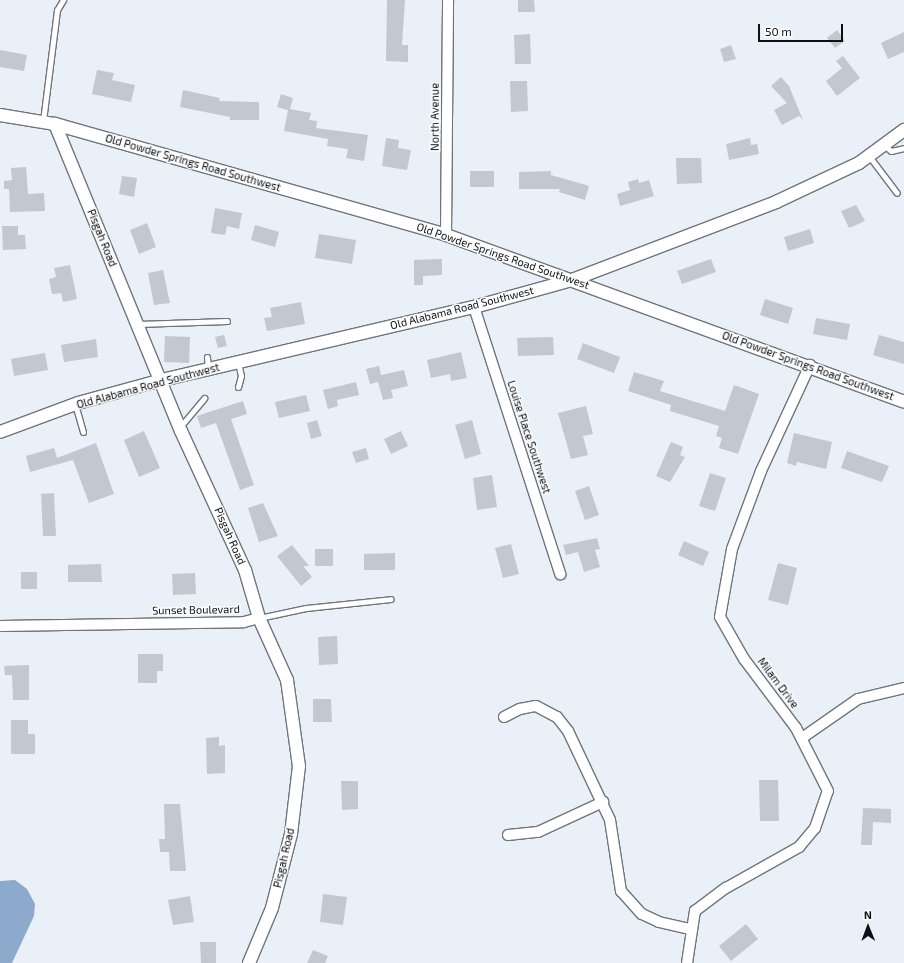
<!DOCTYPE html>
<html>
<head>
<meta charset="utf-8">
<style>
	body { margin:0 }
	#map { position:relative; width:904px; height:963px; overflow:hidden; background:#e9f0f7; font-family:"Exo 2",sans-serif }
	div>[style] { position:absolute }
	.water>* { inset:0; background:#8daacc }
	.building>* { inset:0; background:#c2c8cf }
	.roads { filter:drop-shadow(1px 0 #6f757c) drop-shadow(-1px 0 #6f757c) drop-shadow(0 1px #6f757c) drop-shadow(0 -1px #6f757c) }
	.service>* { height:5px; margin:-2.5px; padding:0 2.5px; transform-origin:2.5px; border-radius:2.5px; background:#fff }
	.minor>* { height:10px; margin:-5px; padding:0 5px; transform-origin:5px; border-radius:5px; background:#fff }
	.tertiary>* { height:12px; margin:-6px; padding:0 6px; transform-origin:6px; border-radius:6px; background:#fff }
	span { translate:-50% -50%; white-space:nowrap; text-align:center; line-height:1.15; -webkit-text-stroke:3px #fbfdfe; paint-order:stroke }
	.street-label { font-size:11px; color:#0e1013 }
	.north { position:absolute; left:848px; top:907px; width:40px; height:40px; -webkit-text-stroke:3px #fbfdfe; paint-order:stroke; rotate:359deg; font-size:11px; font-weight:700; line-height:16px; text-align:center; color:#0e1013 }
	.north::after { content:''; display:block; margin:auto; width:14px; height:18px; background:#0e1013; clip-path:polygon(50% 0,100% 100%,50% 72%,0 100%) }
	.scale { position:absolute; left:758px; top:24px; width:85px; height:18px; box-sizing:border-box; border:2px solid #0e1013; border-top:0; padding-left:5px; font-size:12px; line-height:14px; white-space:nowrap; color:#0e1013; -webkit-text-stroke:3px #fbfdfe; paint-order:stroke }
</style>
</head>
<body>
<div id="map">
	<div class="water">
		<i style="clip-path:polygon(15px 880px,27px 889px,35px 904px,34px 916px,12px 963px,0 963px,0 881px)"></i>
	</div>
	<div class="building">
		<i style="clip-path:polygon(387px 0,405px 0,402px 45px,408px 45px,408px 62px,386px 61px)"></i>
		<i style="clip-path:polygon(518px 0,534px 0,535px 12px,518px 12px)"></i>
		<i style="clip-path:polygon(837px 30px,845px 41px,835px 48px,827px 38px)"></i>
		<i style="clip-path:polygon(904px 32px,904px 52px,888px 59px,881px 43px)"></i>
		<i style="clip-path:polygon(530px 34px,531px 64px,515px 64px,514px 35px)"></i>
		<i style="clip-path:polygon(731px 45px,736px 59px,724px 62px,720px 49px)"></i>
		<i style="clip-path:polygon(0 50px,27px 55px,24px 71px,0 67px)"></i>
		<i style="clip-path:polygon(843px 56px,860px 78px,837px 96px,826px 81px,842px 68px,836px 61px)"></i>
		<i style="clip-path:polygon(97px 70px,114px 73px,112px 80px,135px 85px,131px 102px,92px 94px)"></i>
		<i style="clip-path:polygon(781px 77px,789px 86px,803px 120px,799px 116px,782px 125px,774px 110px,787px 103px,771px 86px)"></i>
		<i style="clip-path:polygon(510px 81px,527px 81px,528px 111px,511px 112px)"></i>
		<i style="clip-path:polygon(183px 90px,220px 98px,219px 101px,259px 102px,259px 120px,230px 120px,230px 117px,180px 107px)"></i>
		<i style="clip-path:polygon(281px 94px,293px 98px,290px 109px,311px 113px,309px 120px,317px 121px,316px 128px,368px 135px,364px 161px,346px 158px,348px 149px,327px 146px,328px 139px,284px 131px,288px 110px,277px 107px)"></i>
		<i style="clip-path:polygon(386px 138px,399px 140px,398px 148px,411px 150px,407px 170px,382px 166px)"></i>
		<i style="clip-path:polygon(750px 138px,751px 145px,757px 144px,759px 154px,729px 160px,726px 144px)"></i>
		<i style="clip-path:polygon(676px 158px,701px 158px,702px 183px,677px 184px)"></i>
		<i style="clip-path:polygon(26px 167px,28px 194px,44px 193px,45px 211px,10px 212px,9px 189px,4px 189px,4px 181px,12px 180px,11px 168px)"></i>
		<i style="clip-path:polygon(470px 171px,494px 171px,494px 187px,470px 187px)"></i>
		<i style="clip-path:polygon(551px 171px,551px 175px,589px 186px,585px 200px,559px 192px,560px 189px,519px 189px,519px 172px)"></i>
		<i style="clip-path:polygon(122px 176px,137px 178px,134px 197px,119px 194px)"></i>
		<i style="clip-path:polygon(638px 179px,639px 183px,649px 180px,654px 196px,620px 206px,617px 194px,630px 190px,628px 182px)"></i>
		<i style="clip-path:polygon(856px 205px,865px 221px,849px 228px,841px 211px)"></i>
		<i style="clip-path:polygon(215px 208px,242px 213px,239px 229px,227px 226px,225px 235px,211px 233px)"></i>
		<i style="clip-path:polygon(147px 223px,156px 247px,139px 254px,130px 230px)"></i>
		<i style="clip-path:polygon(255px 225px,279px 232px,275px 247px,251px 240px)"></i>
		<i style="clip-path:polygon(2px 226px,18px 226px,18px 235px,25px 235px,26px 249px,3px 250px)"></i>
		<i style="clip-path:polygon(810px 229px,814px 243px,788px 251px,784px 237px)"></i>
		<i style="clip-path:polygon(319px 234px,356px 240px,352px 264px,315px 258px)"></i>
		<i style="clip-path:polygon(442px 259px,442px 275px,423px 276px,423px 285px,414px 285px,414px 260px)"></i>
		<i style="clip-path:polygon(711px 259px,716px 272px,682px 284px,677px 271px)"></i>
		<i style="clip-path:polygon(70px 265px,77px 299px,63px 302px,61px 293px,52px 294px,49px 279px,56px 277px,54px 268px)"></i>
		<i style="clip-path:polygon(163px 270px,170px 303px,154px 305px,148px 273px)"></i>
		<i style="clip-path:polygon(765px 299px,793px 308px,788px 324px,760px 315px)"></i>
		<i style="clip-path:polygon(301px 302px,305px 324px,267px 331px,264px 318px,272px 317px,270px 308px)"></i>
		<i style="clip-path:polygon(816px 318px,850px 324px,847px 340px,813px 334px)"></i>
		<i style="clip-path:polygon(224px 335px,227px 346px,218px 348px,215px 337px)"></i>
		<i style="clip-path:polygon(879px 335px,904px 342px,904px 364px,873px 355px)"></i>
		<i style="clip-path:polygon(165px 336px,190px 337px,189px 363px,164px 362px)"></i>
		<i style="clip-path:polygon(553px 337px,554px 355px,518px 356px,517px 338px)"></i>
		<i style="clip-path:polygon(96px 339px,98px 357px,64px 362px,61px 345px)"></i>
		<i style="clip-path:polygon(583px 343px,620px 357px,614px 373px,577px 359px)"></i>
		<i style="clip-path:polygon(461px 352px,467px 378px,451px 381px,450px 374px,431px 378px,427px 360px)"></i>
		<i style="clip-path:polygon(45px 353px,48px 370px,14px 376px,11px 359px)"></i>
		<i style="clip-path:polygon(379px 366px,381px 375px,404px 370px,408px 386px,391px 390px,393px 398px,383px 400px,378px 382px,370px 384px,366px 369px)"></i>
		<i style="clip-path:polygon(634px 372px,664px 381px,660px 391px,725px 411px,734px 385px,759px 394px,738px 454px,719px 448px,722px 438px,716px 436px,719px 426px,670px 411px,671px 405px,628px 391px)"></i>
		<i style="clip-path:polygon(356px 382px,359px 395px,337px 400px,338px 406px,328px 409px,323px 390px)"></i>
		<i style="clip-path:polygon(306px 395px,310px 411px,279px 418px,275px 402px)"></i>
		<i style="clip-path:polygon(243px 401px,247px 414px,231px 419px,254px 485px,240px 490px,216px 423px,201px 428px,197px 416px)"></i>
		<i style="clip-path:polygon(586px 406px,593px 434px,583px 436px,588px 455px,571px 459px,558px 413px)"></i>
		<i style="clip-path:polygon(317px 420px,322px 436px,311px 439px,307px 423px)"></i>
		<i style="clip-path:polygon(472px 420px,481px 454px,465px 459px,455px 425px)"></i>
		<i style="clip-path:polygon(144px 431px,160px 468px,139px 477px,124px 440px)"></i>
		<i style="clip-path:polygon(401px 431px,408px 446px,391px 454px,384px 439px)"></i>
		<i style="clip-path:polygon(794px 433px,832px 442px,826px 469px,797px 462px,796px 466px,787px 463px)"></i>
		<i style="clip-path:polygon(671px 442px,683px 447px,680px 455px,685px 457px,670px 482px,656px 476px)"></i>
		<i style="clip-path:polygon(96px 443px,114px 494px,89px 503px,73px 460px,30px 472px,26px 456px,54px 448px,57px 458px)"></i>
		<i style="clip-path:polygon(366px 448px,369px 459px,356px 463px,352px 452px)"></i>
		<i style="clip-path:polygon(847px 451px,889px 466px,882px 482px,841px 468px)"></i>
		<i style="clip-path:polygon(710px 473px,726px 478px,715px 511px,699px 506px)"></i>
		<i style="clip-path:polygon(492px 475px,497px 507px,477px 510px,473px 478px)"></i>
		<i style="clip-path:polygon(589px 486px,599px 515px,585px 520px,575px 491px)"></i>
		<i style="clip-path:polygon(54px 493px,56px 536px,43px 536px,41px 494px)"></i>
		<i style="clip-path:polygon(263px 503px,278px 536px,259px 542px,248px 508px)"></i>
		<i style="clip-path:polygon(597px 538px,600px 549px,595px 550px,600px 567px,584px 572px,578px 552px,566px 555px,563px 545px)"></i>
		<i style="clip-path:polygon(684px 541px,709px 552px,703px 566px,678px 555px)"></i>
		<i style="clip-path:polygon(511px 544px,519px 574px,503px 578px,495px 548px)"></i>
		<i style="clip-path:polygon(292px 545px,309px 566px,303px 566px,312px 577px,301px 586px,277px 556px)"></i>
		<i style="clip-path:polygon(315px 549px,333px 549px,333px 566px,315px 566px)"></i>
		<i style="clip-path:polygon(395px 553px,395px 570px,364px 570px,364px 554px)"></i>
		<i style="clip-path:polygon(778px 563px,797px 568px,788px 605px,768px 600px)"></i>
		<i style="clip-path:polygon(101px 564px,102px 582px,68px 582px,68px 565px)"></i>
		<i style="clip-path:polygon(21px 572px,37px 572px,37px 589px,21px 589px)"></i>
		<i style="clip-path:polygon(195px 573px,196px 594px,173px 595px,172px 574px)"></i>
		<i style="clip-path:polygon(337px 636px,338px 664px,319px 665px,318px 637px)"></i>
		<i style="clip-path:polygon(138px 654px,163px 654px,163px 671px,157px 671px,157px 683px,138px 683px)"></i>
		<i style="clip-path:polygon(29px 665px,29px 700px,13px 700px,12px 675px,5px 675px,4px 666px)"></i>
		<i style="clip-path:polygon(313px 699px,331px 699px,332px 722px,313px 722px)"></i>
		<i style="clip-path:polygon(11px 720px,28px 720px,28px 734px,35px 734px,35px 754px,11px 754px)"></i>
		<i style="clip-path:polygon(219px 737px,219px 746px,225px 745px,225px 773px,207px 774px,206px 738px)"></i>
		<i style="clip-path:polygon(759px 780px,778px 780px,779px 821px,760px 821px)"></i>
		<i style="clip-path:polygon(341px 781px,358px 781px,358px 809px,342px 810px)"></i>
		<i style="clip-path:polygon(164px 804px,180px 804px,186px 871px,170px 871px,169px 852px,160px 852px,159px 839px,165px 839px)"></i>
		<i style="clip-path:polygon(863px 808px,891px 809px,891px 823px,873px 822px,872px 845px,861px 845px)"></i>
		<i style="clip-path:polygon(323px 894px,347px 897px,343px 925px,320px 922px)"></i>
		<i style="clip-path:polygon(190px 896px,194px 922px,173px 925px,168px 900px)"></i>
		<i style="clip-path:polygon(746px 924px,758px 939px,731px 961px,719px 946px)"></i>
		<i style="clip-path:polygon(200px 942px,216px 942px,216px 963px,201px 963px)"></i>
		<i style="clip-path:polygon(313px 950px,328px 956px,325px 963px,307px 963px)"></i>
	</div>
	<div class="roads">
		<div class="service">
			<i style="left:43px;top:121px;width:112px;rotate:-82.8deg"></i>
			<i style="left:57px;top:10px;width:12px;rotate:-59deg"></i>
			<i style="left:884px;top:145px;width:9px;rotate:41deg"></i>
			<i style="left:891px;top:151px;width:13px;rotate:-13deg"></i>
			<i style="left:869px;top:156px;width:46px;rotate:52.9deg"></i>
			<i style="left:138px;top:324px;width:89px;rotate:-1.9deg"></i>
			<i style="left:207px;top:357px;width:11px;rotate:85deg"></i>
			<i style="left:238px;top:387px;width:11px;rotate:-75deg"></i>
			<i style="left:241px;top:376px;width:14px;rotate:-102deg"></i>
			<i style="left:75px;top:404px;width:29px;rotate:74deg"></i>
			<i style="left:180px;top:427px;width:38px;rotate:-50deg"></i>
			<i style="left:259px;top:618px;width:48px;rotate:-12deg"></i>
			<i style="left:306px;top:608px;width:85px;rotate:-6deg"></i>
		</div>
		<div class="minor">
			<i style="left:446px;top:235px;width:235px;rotate:-89.5deg"></i>
			<i style="left:474px;top:307px;width:281px;rotate:72.1deg"></i>
			<i style="left:0;top:626px;width:244px;rotate:-0.9deg"></i>
			<i style="left:244px;top:622px;width:16px;rotate:-15deg"></i>
			<i style="left:504px;top:717px;width:18px;rotate:-27deg"></i>
			<i style="left:520px;top:709px;width:16px;rotate:-11deg"></i>
			<i style="left:536px;top:706px;width:24px;rotate:28deg"></i>
			<i style="left:557px;top:717px;width:18px;rotate:52deg"></i>
			<i style="left:568px;top:731px;width:98px;rotate:64.7deg"></i>
			<i style="left:610px;top:820px;width:72px;rotate:81.2deg"></i>
			<i style="left:621px;top:891px;width:31px;rotate:48deg"></i>
			<i style="left:642px;top:914px;width:19px;rotate:25deg"></i>
			<i style="left:659px;top:922px;width:32px;rotate:13deg"></i>
			<i style="left:802px;top:738px;width:68px;rotate:-34.9deg"></i>
			<i style="left:858px;top:699px;width:47px;rotate:-13.4deg"></i>
			<i style="left:508px;top:835px;width:30px;rotate:-6deg"></i>
			<i style="left:538px;top:832px;width:72px;rotate:-24.8deg"></i>
			<i style="left:687px;top:963px;width:53px;rotate:-81.3deg"></i>
			<i style="left:695px;top:911px;width:39px;rotate:-37deg"></i>
			<i style="left:726px;top:888px;width:84px;rotate:-29.3deg"></i>
			<i style="left:799px;top:847px;width:25px;rotate:-50deg"></i>
			<i style="left:815px;top:828px;width:39px;rotate:-71deg"></i>
			<i style="left:828px;top:791px;width:71px;rotate:-116.9deg"></i>
			<i style="left:796px;top:728px;width:86px;rotate:-127deg"></i>
			<i style="left:744px;top:659px;width:48px;rotate:-119.7deg"></i>
			<i style="left:720px;top:617px;width:69px;rotate:-80deg"></i>
			<i style="left:732px;top:549px;width:83px;rotate:-69.6deg"></i>
			<i style="left:761px;top:471px;width:117px;rotate:-65.2deg"></i>
		</div>
		<div class="tertiary">
			<i style="left:0;top:115px;width:56px;rotate:9.3deg"></i>
			<i style="left:55px;top:124px;width:406px;rotate:15.8deg"></i>
			<i style="left:446px;top:235px;width:487px;rotate:20deg"></i>
			<i style="left:55px;top:124px;width:332px;rotate:67.7deg"></i>
			<i style="left:181px;top:431px;width:153px;rotate:65.3deg"></i>
			<i style="left:245px;top:570px;width:50px;rotate:73.7deg"></i>
			<i style="left:259px;top:618px;width:68px;rotate:65.7deg"></i>
			<i style="left:287px;top:680px;width:87px;rotate:82.1deg"></i>
			<i style="left:299px;top:766px;width:68px;rotate:96.7deg"></i>
			<i style="left:291px;top:834px;width:76px;rotate:104.4deg"></i>
			<i style="left:272px;top:908px;width:60px;rotate:112.7deg"></i>
			<i style="left:0;top:432px;width:83px;rotate:-20.4deg"></i>
			<i style="left:78px;top:403px;width:87px;rotate:-15.3deg"></i>
			<i style="left:162px;top:380px;width:320px;rotate:-13.2deg"></i>
			<i style="left:474px;top:307px;width:102px;rotate:-15.4deg"></i>
			<i style="left:572px;top:280px;width:218px;rotate:-20.9deg"></i>
			<i style="left:776px;top:202px;width:92px;rotate:-25.2deg"></i>
			<i style="left:859px;top:163px;width:56px;rotate:-36.3deg"></i>
		</div>
	</div>
	<div class="street-label">
		<span style="left:435px;top:117px;rotate:-90deg">North Avenue</span>
		<span style="left:193px;top:163px;rotate:16deg">Old Powder Springs Road Southwest</span>
		<span style="left:102px;top:238px;rotate:68deg">Pisgah Road</span>
		<span style="left:503px;top:256px;rotate:19deg">Old Powder Springs Road Southwest</span>
		<span style="left:462px;top:308px;rotate:-14deg">Old Alabama Road Southwest</span>
		<span style="left:808px;top:366px;rotate:20deg">Old Powder Springs Road Southwest</span>
		<span style="left:148px;top:386px;rotate:-15deg">Old Alabama Road Southwest</span>
		<span style="left:529px;top:437px;rotate:72deg">Louise Place Southwest</span>
		<span style="left:230px;top:536px;rotate:66deg">Pisgah Road</span>
		<span style="left:196px;top:610px;rotate:-1deg">Sunset Boulevard</span>
		<span style="left:778px;top:683px;rotate:53deg">Milam Drive</span>
		<span style="left:284px;top:858px;rotate:-77deg">Pisgah Road</span>
	</div>
	<div class="north">N</div>
	<div class="scale">50 m</div>
</div>
</body>
</html>
